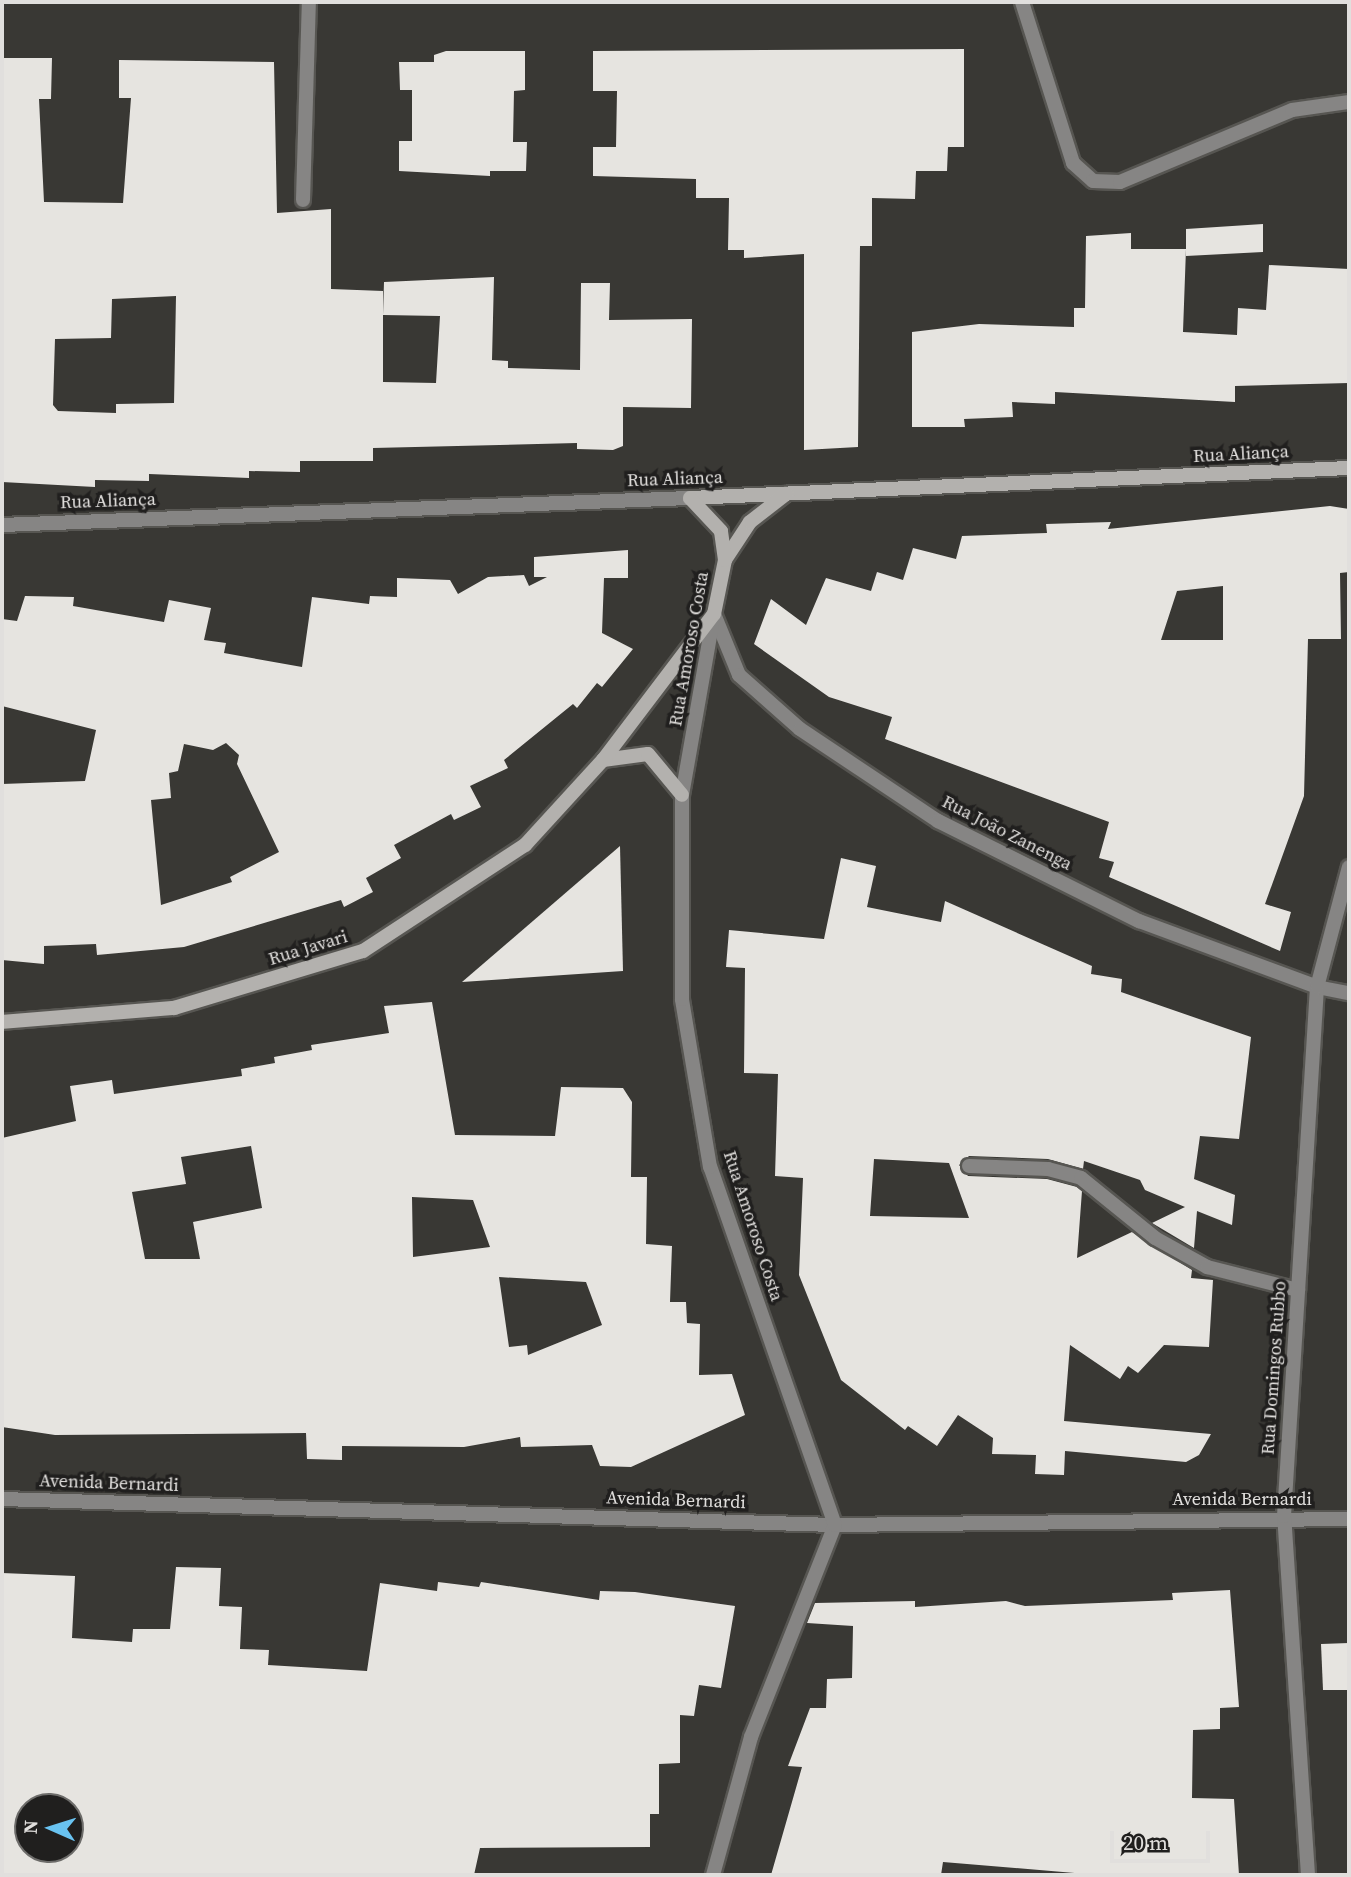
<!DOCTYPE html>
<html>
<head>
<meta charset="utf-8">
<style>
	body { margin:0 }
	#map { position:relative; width:1351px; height:1877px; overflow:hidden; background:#393834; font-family:"Source Serif 4",serif }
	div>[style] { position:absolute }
	.building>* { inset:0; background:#e6e4e0 }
	.roads { filter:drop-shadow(2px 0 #575652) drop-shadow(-2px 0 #575652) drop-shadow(0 2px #575652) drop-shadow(0 -2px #575652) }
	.service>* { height:14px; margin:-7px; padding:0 7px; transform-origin:7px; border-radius:7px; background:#868584 }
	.minor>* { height:14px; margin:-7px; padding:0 7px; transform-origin:7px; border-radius:7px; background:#868584 }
	.tertiary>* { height:14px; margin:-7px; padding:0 7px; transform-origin:7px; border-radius:7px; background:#868584 }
	.secondary>* { height:14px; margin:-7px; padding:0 7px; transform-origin:7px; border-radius:7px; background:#b3b1ae }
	span { translate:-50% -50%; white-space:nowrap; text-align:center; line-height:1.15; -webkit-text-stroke:7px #201f1e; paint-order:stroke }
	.street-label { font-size:18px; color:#e1dfdd }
	.frame { position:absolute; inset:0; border:4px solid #e1dfdd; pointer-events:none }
	.north { position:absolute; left:14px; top:1793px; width:70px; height:70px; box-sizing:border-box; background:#201f1e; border:2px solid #6d6c6a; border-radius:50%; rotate:273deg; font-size:19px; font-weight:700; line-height:28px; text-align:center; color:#e1dfdd }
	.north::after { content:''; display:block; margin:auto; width:24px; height:32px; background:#69c3f1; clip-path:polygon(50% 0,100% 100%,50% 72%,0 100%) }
	.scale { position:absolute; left:1110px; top:1831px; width:100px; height:32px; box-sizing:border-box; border:4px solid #e1dfdd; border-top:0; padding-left:9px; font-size:21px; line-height:24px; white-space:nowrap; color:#e1dfdd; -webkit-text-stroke:5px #201f1e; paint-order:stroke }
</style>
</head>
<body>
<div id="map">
	<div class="building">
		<i style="clip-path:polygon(964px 49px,964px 147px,948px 147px,947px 171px,916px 171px,915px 199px,872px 198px,872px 246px,860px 246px,858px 447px,804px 450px,804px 254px,744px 258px,744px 250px,728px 250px,729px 198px,696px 198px,696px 179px,593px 176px,593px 147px,616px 147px,617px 91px,593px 91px,593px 51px)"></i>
		<i style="clip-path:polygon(446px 51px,525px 51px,525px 90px,514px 91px,513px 142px,527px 142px,526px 171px,490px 171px,490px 176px,399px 171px,399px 141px,412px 141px,412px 90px,400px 90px,399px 62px,434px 62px,434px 55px)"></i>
		<i style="clip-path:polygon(evenodd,2px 58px,52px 58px,51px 99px,39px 99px,44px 202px,123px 203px,131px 98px,119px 98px,119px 60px,274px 62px,277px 213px,331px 209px,331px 289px,383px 291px,383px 382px,436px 383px,440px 316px,383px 315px,384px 282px,494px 277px,492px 360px,508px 361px,508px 368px,580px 370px,581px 283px,610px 283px,609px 320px,692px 319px,691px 408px,623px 407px,623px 446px,613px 450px,577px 449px,577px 443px,373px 448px,373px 461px,300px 461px,300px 472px,249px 471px,249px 478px,149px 474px,149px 481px,95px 480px,95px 487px,2px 482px,2px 58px,176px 296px,174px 403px,116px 404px,116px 413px,58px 411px,53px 405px,55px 339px,111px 338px,112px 299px,176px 296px)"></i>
		<i style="clip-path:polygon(1263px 224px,1263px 252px,1186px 256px,1186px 229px)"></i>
		<i style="clip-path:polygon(1131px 233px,1131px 249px,1186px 249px,1183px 332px,1237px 335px,1238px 308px,1266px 310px,1269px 265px,1349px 269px,1349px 383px,1235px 386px,1235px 402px,1055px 392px,1055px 404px,1012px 402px,1013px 417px,964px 419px,965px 427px,912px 427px,912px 332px,979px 324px,1074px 327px,1074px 308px,1085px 308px,1086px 236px)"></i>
		<i style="clip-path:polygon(evenodd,1330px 506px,1349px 509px,1349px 572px,1340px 573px,1341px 639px,1308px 639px,1304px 796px,1265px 904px,1291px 912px,1280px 951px,1109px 877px,1114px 862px,1099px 858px,1109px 822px,885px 739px,892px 717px,829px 697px,754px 644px,771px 599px,806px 625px,826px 578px,871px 591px,877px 572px,903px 580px,913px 548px,956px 559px,962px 536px,1047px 533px,1046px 524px,1111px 522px,1108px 529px,1330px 506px,1223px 586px,1223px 640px,1161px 640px,1177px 591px,1223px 586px)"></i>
		<i style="clip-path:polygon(evenodd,628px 550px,628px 578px,604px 578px,602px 633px,633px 649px,602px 687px,597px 683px,577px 708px,573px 704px,504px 760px,508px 768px,470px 786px,481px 807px,454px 820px,451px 814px,394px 845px,401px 858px,366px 878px,373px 892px,344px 907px,341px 900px,184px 947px,97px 955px,96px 944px,44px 946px,44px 964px,2px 960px,2px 784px,85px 781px,96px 730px,2px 706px,2px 619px,17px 621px,25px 596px,74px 597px,73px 606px,164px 622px,169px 600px,211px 608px,204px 640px,226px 643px,224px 653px,302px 667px,312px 597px,369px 604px,370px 596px,397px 597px,397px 578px,450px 580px,458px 594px,488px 577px,524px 575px,529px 586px,547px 577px,534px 577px,534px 557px,628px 550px,226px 743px,239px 755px,237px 764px,279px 852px,230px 877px,232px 882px,161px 905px,151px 800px,171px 798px,169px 773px,178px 771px,184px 744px,213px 750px,226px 743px)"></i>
		<i style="clip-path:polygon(620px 846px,623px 971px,462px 982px)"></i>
		<i style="clip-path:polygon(evenodd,841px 858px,876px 866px,867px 907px,941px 922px,945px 901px,1092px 966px,1091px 974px,1122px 979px,1121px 992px,1251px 1037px,1239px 1139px,1200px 1136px,1194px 1179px,1235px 1195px,1232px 1225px,1197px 1211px,1194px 1248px,1152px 1223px,1185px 1207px,1145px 1190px,1140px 1180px,1084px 1161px,1083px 1169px,1048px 1159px,969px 1156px,959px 1165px,968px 1176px,1047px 1179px,1077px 1187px,1082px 1191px,1077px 1258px,1132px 1232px,1192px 1270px,1191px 1278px,1213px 1280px,1209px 1347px,1164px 1345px,1138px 1373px,1128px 1366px,1120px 1379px,1070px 1345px,1064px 1421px,1211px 1434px,1199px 1455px,1186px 1462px,1065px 1451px,1064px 1475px,1035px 1474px,1036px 1455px,992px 1454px,993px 1438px,958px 1415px,937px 1446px,908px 1426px,905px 1430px,841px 1380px,799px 1275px,803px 1178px,775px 1176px,778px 1074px,744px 1073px,745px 968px,726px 967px,729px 930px,824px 939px,841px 858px,874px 1159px,949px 1163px,969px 1218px,870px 1216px,874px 1159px)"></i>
		<i style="clip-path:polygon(evenodd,432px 1002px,455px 1135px,555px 1136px,561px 1087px,623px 1088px,632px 1102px,631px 1177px,647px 1177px,646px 1244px,672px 1246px,670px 1302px,686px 1302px,687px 1323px,700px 1324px,699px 1375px,732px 1374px,745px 1415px,631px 1467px,600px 1466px,592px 1445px,521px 1447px,520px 1437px,464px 1447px,342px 1446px,342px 1460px,307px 1459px,306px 1433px,55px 1435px,2px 1427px,2px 1138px,76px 1121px,70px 1086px,112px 1080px,114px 1094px,242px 1076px,241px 1069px,275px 1063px,274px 1057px,312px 1050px,311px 1045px,389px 1033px,384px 1006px,432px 1002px,251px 1146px,262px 1208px,193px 1222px,200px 1259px,145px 1259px,132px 1192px,186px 1184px,181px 1157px,251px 1146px,432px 1002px,412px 1197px,473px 1200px,490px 1247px,413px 1257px,412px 1197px,432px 1002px,499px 1277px,586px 1282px,602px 1325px,528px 1355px,527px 1345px,509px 1347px,499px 1277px)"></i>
		<i style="clip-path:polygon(evenodd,176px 1567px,221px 1568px,219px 1606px,242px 1607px,240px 1649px,269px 1650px,268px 1665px,367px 1671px,380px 1583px,437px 1591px,438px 1582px,479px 1587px,481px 1582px,599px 1600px,600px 1591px,635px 1592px,735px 1606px,721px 1688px,699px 1685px,694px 1716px,680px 1715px,680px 1763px,659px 1764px,659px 1814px,650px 1814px,650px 1847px,480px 1848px,474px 1875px,2px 1875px,2px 1573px,75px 1576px,72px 1638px,132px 1642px,133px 1629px,170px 1629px,176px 1567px,28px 1807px,70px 1807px,70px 1849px,28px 1849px,28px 1807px)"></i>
		<i style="clip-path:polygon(1230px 1590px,1239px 1707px,1220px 1708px,1220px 1729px,1193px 1730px,1192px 1798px,1234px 1799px,1239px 1875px,1098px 1875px,943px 1862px,941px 1875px,771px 1875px,802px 1767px,788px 1766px,810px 1708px,826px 1708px,827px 1679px,852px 1678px,853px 1626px,807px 1623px,815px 1603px,915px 1601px,915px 1607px,1006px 1601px,1025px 1606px,1173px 1600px,1172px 1593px)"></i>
		<i style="clip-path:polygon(1349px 1643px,1349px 1690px,1323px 1690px,1321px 1644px)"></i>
	</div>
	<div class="roads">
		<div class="service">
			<i style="left:303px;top:200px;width:198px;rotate:-88.3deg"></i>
			<i style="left:969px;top:1166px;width:79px;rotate:2.2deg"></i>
			<i style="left:1048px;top:1169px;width:34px;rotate:15deg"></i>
			<i style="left:1081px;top:1178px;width:95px;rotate:39deg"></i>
			<i style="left:1155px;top:1238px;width:60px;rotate:29.1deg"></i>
			<i style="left:1207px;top:1267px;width:94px;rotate:14.2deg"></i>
		</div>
		<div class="minor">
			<i style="left:1022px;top:2px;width:169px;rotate:72.4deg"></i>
			<i style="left:1073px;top:163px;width:27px;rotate:42deg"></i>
			<i style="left:1093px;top:181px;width:27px;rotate:2deg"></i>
			<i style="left:1120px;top:182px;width:186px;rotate:-22.7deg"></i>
			<i style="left:1292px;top:110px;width:58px;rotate:-8deg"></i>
			<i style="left:714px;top:614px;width:66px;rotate:67.7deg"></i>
			<i style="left:739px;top:675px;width:81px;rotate:41.5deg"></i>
			<i style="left:800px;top:729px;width:166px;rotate:33.7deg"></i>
			<i style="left:938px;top:821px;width:225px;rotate:26.5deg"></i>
			<i style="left:1139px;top:921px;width:190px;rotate:20.3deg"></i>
			<i style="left:1317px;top:987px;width:33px;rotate:11deg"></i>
			<i style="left:2px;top:1499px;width:833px;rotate:1.79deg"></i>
		</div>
		<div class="tertiary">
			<i style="left:2px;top:525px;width:689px;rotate:-2.25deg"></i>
			<i style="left:835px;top:1525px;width:514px;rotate:-0.67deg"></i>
			<i style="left:713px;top:1875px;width:143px;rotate:-74.6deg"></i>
			<i style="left:751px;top:1737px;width:228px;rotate:-68.4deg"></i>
			<i style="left:835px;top:1525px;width:379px;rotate:-109.2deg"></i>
			<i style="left:710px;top:1167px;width:170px;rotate:-99.5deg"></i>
			<i style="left:682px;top:999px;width:204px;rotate:-90deg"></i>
			<i style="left:682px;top:795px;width:184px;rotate:-80deg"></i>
			<i style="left:1308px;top:1875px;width:360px;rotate:-93.8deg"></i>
			<i style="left:1284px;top:1516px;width:530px;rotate:-86.43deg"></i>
			<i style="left:1317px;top:987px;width:124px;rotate:-75.1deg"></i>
		</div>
		<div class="secondary">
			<i style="left:690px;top:498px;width:660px;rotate:-2.61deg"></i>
			<i style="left:725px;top:560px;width:45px;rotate:-56.7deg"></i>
			<i style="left:750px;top:522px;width:46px;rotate:-37.9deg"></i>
			<i style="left:603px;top:760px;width:45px;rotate:-7.6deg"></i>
			<i style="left:648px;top:754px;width:53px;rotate:50.3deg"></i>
			<i style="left:2px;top:1022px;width:173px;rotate:-4.7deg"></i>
			<i style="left:174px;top:1008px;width:197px;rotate:-16.8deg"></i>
			<i style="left:363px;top:951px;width:194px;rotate:-33.2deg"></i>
			<i style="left:525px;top:845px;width:115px;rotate:-47.5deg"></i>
			<i style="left:603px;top:760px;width:183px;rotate:-52.8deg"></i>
			<i style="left:714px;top:614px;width:55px;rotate:-78.5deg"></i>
			<i style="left:725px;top:560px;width:29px;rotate:-98deg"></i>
			<i style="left:721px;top:531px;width:45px;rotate:-133.2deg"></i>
		</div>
	</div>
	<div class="street-label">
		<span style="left:1241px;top:454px;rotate:-3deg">Rua Aliança</span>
		<span style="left:675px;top:479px;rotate:-2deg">Rua Aliança</span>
		<span style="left:108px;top:501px;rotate:-2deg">Rua Aliança</span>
		<span style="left:689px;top:649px;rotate:-80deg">Rua Amoroso Costa</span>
		<span style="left:1007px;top:833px;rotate:27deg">Rua João Zanenga</span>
		<span style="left:308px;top:948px;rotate:-17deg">Rua Javari</span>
		<span style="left:753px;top:1226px;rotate:72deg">Rua Amoroso Costa</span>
		<span style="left:1274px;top:1368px;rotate:-86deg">Rua Domingos Rubbo</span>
		<span style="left:109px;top:1483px;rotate:2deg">Avenida Bernardi</span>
		<span style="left:1242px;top:1499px">Avenida Bernardi</span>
		<span style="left:676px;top:1500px;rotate:2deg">Avenida Bernardi</span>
	</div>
	<div class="frame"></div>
	<div class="north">N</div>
	<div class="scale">20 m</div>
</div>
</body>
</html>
